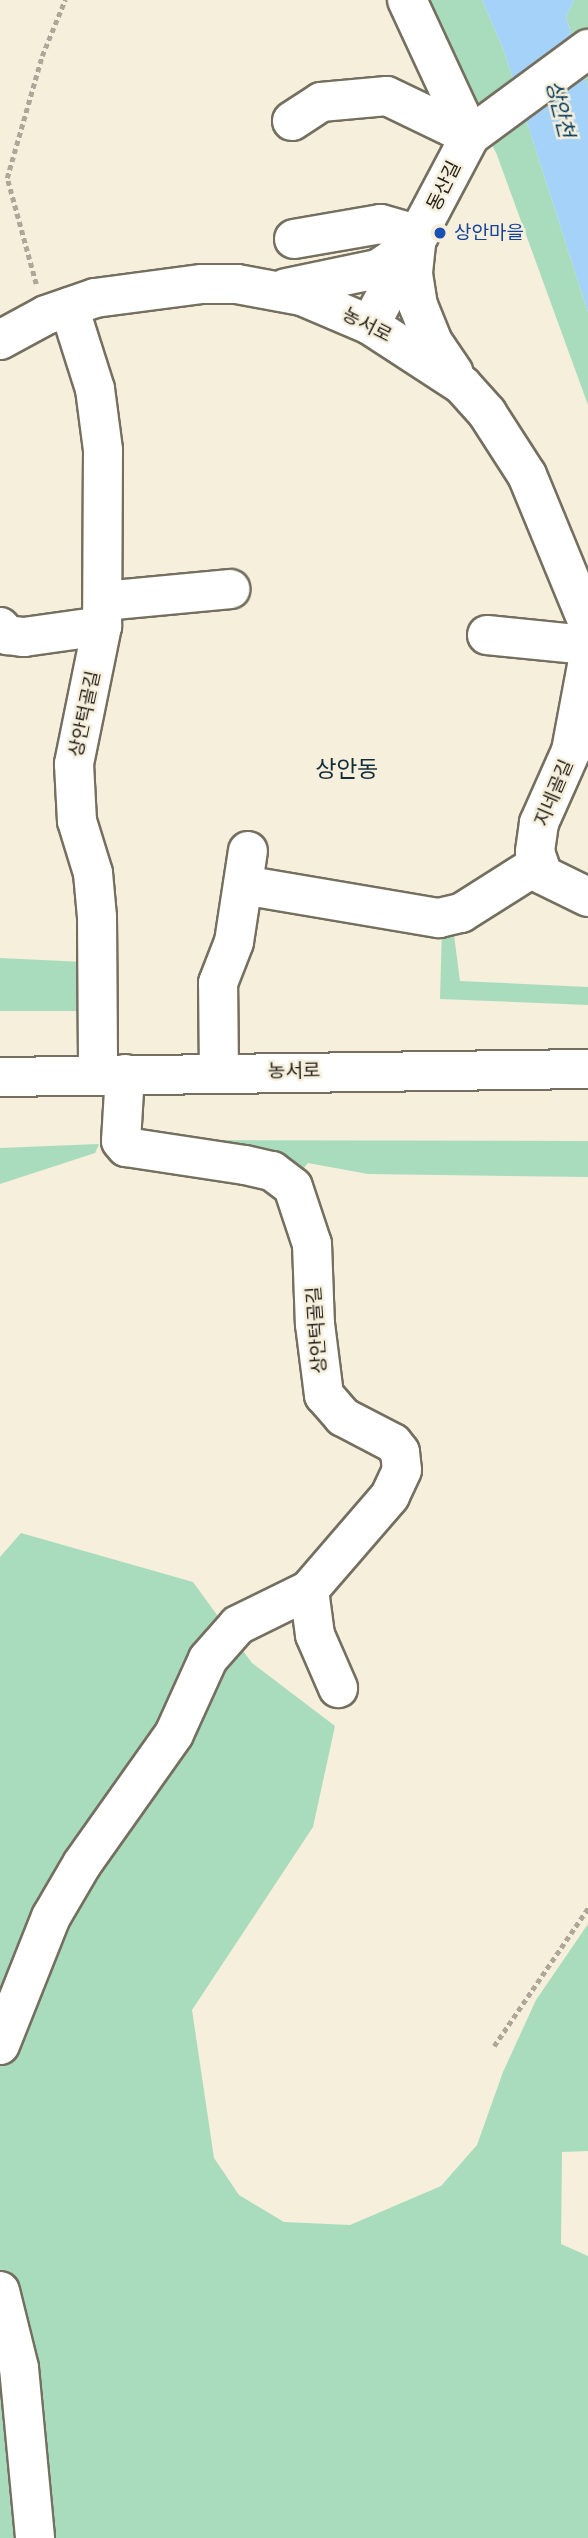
<!DOCTYPE html>
<html>
<head>
<meta charset="utf-8">
<style>
	body { margin:0 }
	#map { position:relative; width:588px; height:2538px; overflow:hidden; background:#f5efdc; font-family:Roboto,"Noto Sans KR",sans-serif }
	div>[style] { position:absolute }
	.green>* { inset:0; background:#a9dcbc }
	.water>* { inset:0; background:#a4d2f8 }
	.path>* { height:4.5px; margin-top:-2.25px; transform-origin:0; background:repeating-linear-gradient(90deg,#aca799 0 5px,transparent 0 8.5px) }
	.roads { filter:drop-shadow(2px 0 #746f5f) drop-shadow(-2px 0 #746f5f) drop-shadow(0 2px #746f5f) drop-shadow(0 -2px #746f5f) }
	.minor>* { height:38px; margin:-19px; padding:0 19px; transform-origin:19px; border-radius:19px; background:#fff }
	.dots>* { width:19px; height:19px; translate:-50% -50%; box-sizing:border-box; border:4px solid #f5efdc; border-radius:50% }
	span { translate:-50% -50%; white-space:nowrap; text-align:center; line-height:1.15; -webkit-text-stroke:5px #f5efdc; paint-order:stroke }
	.street-label { font-size:19px; color:#24211b }
	.transit-label { font-size:19px; color:#164399 }
	.left { translate:0 -50%; text-align:left }
	.water-label { font-size:21px; color:#00375a; font-style:italic }
	.quarter-label { font-size:23px; color:#122d3a }
</style>
</head>
<body>
<div id="map">
	<div class="green">
		<i style="clip-path:polygon(421px 0,482px 0,504px 51px,588px 312px,588px 405px,497px 155px)"></i>
		<i style="clip-path:polygon(574px 0,588px 0,588px 87px,566px 17px)"></i>
		<i style="clip-path:polygon(442px 927px,453px 927px,460px 981px,588px 987px,588px 1005px,440px 999px)"></i>
		<i style="clip-path:polygon(0 958px,84px 962px,82px 1005px,76px 1011px,0 1011px)"></i>
		<i style="clip-path:polygon(200px 1140px,588px 1141px,588px 1177px,368px 1174px,308px 1163px,298px 1175px)"></i>
		<i style="clip-path:polygon(99px 1144px,95px 1153px,0 1184px,0 1148px)"></i>
		<i style="clip-path:polygon(21px 1533px,193px 1582px,252px 1663px,335px 1726px,313px 1827px,192px 2010px,214px 2158px,239px 2195px,284px 2222px,350px 2225px,441px 2186px,477px 2145px,503px 2072px,536px 2000px,588px 1924px,588px 2151px,562px 2152px,561px 2244px,588px 2256px,588px 2538px,0 2538px,0 1557px)"></i>
	</div>
	<div class="water">
		<i style="clip-path:polygon(482px 0,574px 0,566px 17px,588px 87px,588px 312px,504px 51px)"></i>
	</div>
	<div class="path">
		<i style="left:36px;top:284px;width:110px;rotate:-105.3deg"></i>
		<i style="left:7px;top:178px;width:127px;rotate:-74deg"></i>
		<i style="left:42px;top:56px;width:61px;rotate:-67.7deg"></i>
		<i style="left:494px;top:2046px;width:167px;rotate:-55.7deg"></i>
	</div>
	<div class="roads">
		<div class="minor">
			<i style="left:407px;top:0;width:150px;rotate:65.1deg"></i>
			<i style="left:292px;top:121px;width:35px;rotate:-33deg"></i>
			<i style="left:321px;top:102px;width:66px;rotate:-5.2deg"></i>
			<i style="left:387px;top:96px;width:92px;rotate:25.7deg"></i>
			<i style="left:294px;top:239px;width:88px;rotate:-9.8deg"></i>
			<i style="left:381px;top:224px;width:40px;rotate:16deg"></i>
			<i style="left:416px;top:244px;width:30px;rotate:96deg"></i>
			<i style="left:413px;top:274px;width:31px;rotate:81deg"></i>
			<i style="left:418px;top:305px;width:40px;rotate:68deg"></i>
			<i style="left:433px;top:342px;width:37px;rotate:56deg"></i>
			<i style="left:286px;top:288px;width:94px;rotate:-11.7deg"></i>
			<i style="left:378px;top:269px;width:41px;rotate:-34.1deg"></i>
			<i style="left:69px;top:307px;width:86px;rotate:72.4deg"></i>
			<i style="left:95px;top:389px;width:62px;rotate:82.5deg"></i>
			<i style="left:103px;top:450px;width:176px;rotate:90.3deg"></i>
			<i style="left:102px;top:626px;width:141px;rotate:101.5deg"></i>
			<i style="left:74px;top:764px;width:57px;rotate:87deg"></i>
			<i style="left:77px;top:821px;width:54px;rotate:72.9deg"></i>
			<i style="left:93px;top:873px;width:44px;rotate:84.8deg"></i>
			<i style="left:97px;top:917px;width:158px;rotate:89.6deg"></i>
			<i style="left:370px;top:325px;width:214px;rotate:-62.1deg"></i>
			<i style="left:470px;top:136px;width:147px;rotate:-36.4deg"></i>
			<i style="left:0;top:340px;width:52px;rotate:-28.5deg"></i>
			<i style="left:46px;top:315px;width:52px;rotate:-19.1deg"></i>
			<i style="left:95px;top:298px;width:108px;rotate:-7.5deg"></i>
			<i style="left:202px;top:284px;width:35px"></i>
			<i style="left:237px;top:284px;width:66px;rotate:10.5deg"></i>
			<i style="left:302px;top:296px;width:74px;rotate:23.1deg"></i>
			<i style="left:370px;top:325px;width:110px;rotate:33.1deg"></i>
			<i style="left:462px;top:385px;width:38px;rotate:48deg"></i>
			<i style="left:487px;top:413px;width:74px;rotate:57.2deg"></i>
			<i style="left:527px;top:475px;width:160px;rotate:67.6deg"></i>
			<i style="left:104px;top:601px;width:127px;rotate:-5.4deg"></i>
			<i style="left:0;top:627px;width:11px;rotate:49deg"></i>
			<i style="left:7px;top:635px;width:17px;rotate:7deg"></i>
			<i style="left:24px;top:637px;width:79px;rotate:-8deg"></i>
			<i style="left:487px;top:635px;width:101px;rotate:5.7deg"></i>
			<i style="left:588px;top:660px;width:93px;rotate:100.6deg"></i>
			<i style="left:571px;top:751px;width:79px;rotate:114deg"></i>
			<i style="left:539px;top:823px;width:29px;rotate:98deg"></i>
			<i style="left:535px;top:852px;width:24px;rotate:71deg"></i>
			<i style="left:543px;top:875px;width:50px;rotate:26.1deg"></i>
			<i style="left:243px;top:885px;width:199px;rotate:9.6deg"></i>
			<i style="left:439px;top:918px;width:23px;rotate:-13deg"></i>
			<i style="left:461px;top:913px;width:90px;rotate:-32.3deg"></i>
			<i style="left:219px;top:1073px;width:90px;rotate:-90.6deg"></i>
			<i style="left:218px;top:983px;width:44px;rotate:-68.7deg"></i>
			<i style="left:234px;top:942px;width:92px;rotate:-81.3deg"></i>
			<i style="left:125px;top:1074px;width:67px;rotate:93.4deg"></i>
			<i style="left:121px;top:1141px;width:8px;rotate:50deg"></i>
			<i style="left:126px;top:1147px;width:120px;rotate:8.6deg"></i>
			<i style="left:245px;top:1165px;width:28px;rotate:13deg"></i>
			<i style="left:272px;top:1171px;width:26px;rotate:37deg"></i>
			<i style="left:293px;top:1187px;width:60px;rotate:71.6deg"></i>
			<i style="left:312px;top:1244px;width:80px;rotate:87.9deg"></i>
			<i style="left:315px;top:1324px;width:72px;rotate:82.8deg"></i>
			<i style="left:324px;top:1395px;width:29px;rotate:49deg"></i>
			<i style="left:343px;top:1417px;width:56px;rotate:27.5deg"></i>
			<i style="left:393px;top:1443px;width:11px;rotate:52deg"></i>
			<i style="left:400px;top:1452px;width:18px;rotate:84deg"></i>
			<i style="left:402px;top:1470px;width:29px;rotate:115deg"></i>
			<i style="left:390px;top:1496px;width:124px;rotate:130.8deg"></i>
			<i style="left:309px;top:1590px;width:45px;rotate:82.4deg"></i>
			<i style="left:315px;top:1635px;width:58px;rotate:66.5deg"></i>
			<i style="left:0;top:1077px;width:588px;rotate:-0.78deg"></i>
			<i style="left:0;top:2045px;width:138px;rotate:-68.3deg"></i>
			<i style="left:51px;top:1917px;width:61px;rotate:-59.7deg"></i>
			<i style="left:82px;top:1864px;width:159px;rotate:-54.7deg"></i>
			<i style="left:174px;top:1734px;width:82px;rotate:-65.6deg"></i>
			<i style="left:208px;top:1659px;width:45px;rotate:-48.6deg"></i>
			<i style="left:238px;top:1625px;width:79px;rotate:-26.2deg"></i>
			<i style="left:0;top:2291px;width:79px;rotate:76.1deg"></i>
			<i style="left:19px;top:2368px;width:171px;rotate:84.6deg"></i>
		</div>
	</div>
	<div class="dots">
		<i style="left:440px;top:233px;background:#1a4fb4"></i>
	</div>
	<div class="street-label">
		<span style="left:444px;top:186px;rotate:-64deg">동산길</span>
		<span style="left:367px;top:325px;rotate:27deg">농서로</span>
		<span style="left:85px;top:714px;rotate:-78deg">상안턱골길</span>
		<span style="left:554px;top:793px;rotate:-67deg">지네골길</span>
		<span style="left:294px;top:1071px;rotate:-1deg">농서로</span>
		<span style="left:317px;top:1330px;rotate:-94deg">상안턱골길</span>
	</div>
	<div class="transit-label">
		<span class="left" style="left:454px;top:233px">상안마을</span>
	</div>
	<div class="water-label">
		<span style="left:560px;top:109px;rotate:76deg">상안천</span>
	</div>
	<div class="quarter-label">
		<span style="left:347px;top:770px">상안동</span>
	</div>
</div>
</body>
</html>
